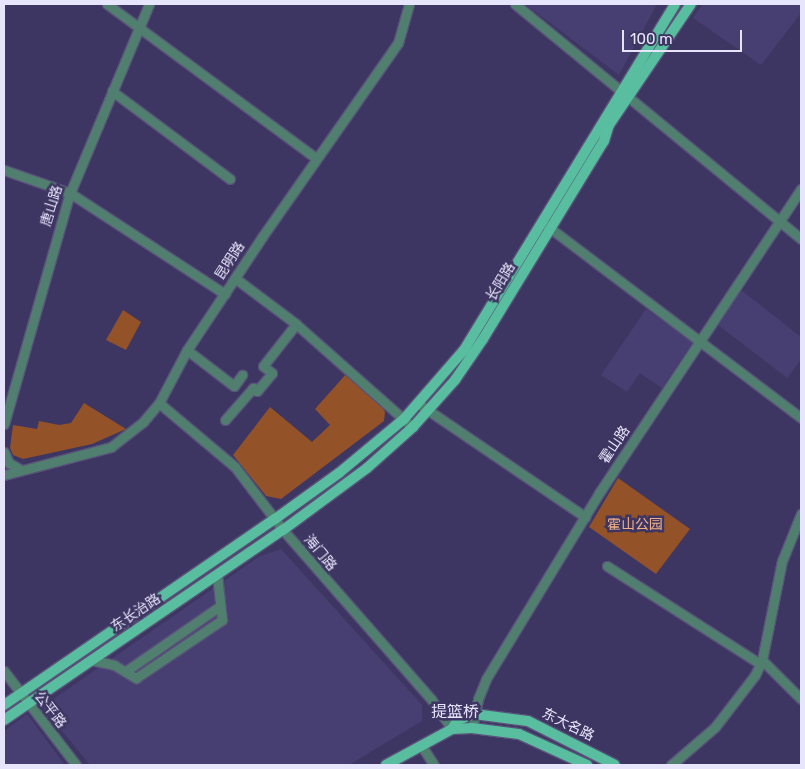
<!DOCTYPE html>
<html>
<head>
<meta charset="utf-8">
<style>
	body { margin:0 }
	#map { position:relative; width:805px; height:769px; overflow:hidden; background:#3e3662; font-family:Rubik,"Noto Sans SC",sans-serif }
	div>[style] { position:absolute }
	.built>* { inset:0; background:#473e71 }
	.green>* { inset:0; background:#935228 }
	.roads { filter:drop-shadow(1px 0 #59527a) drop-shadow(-1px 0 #59527a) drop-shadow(0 1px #59527a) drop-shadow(0 -1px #59527a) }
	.minor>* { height:9px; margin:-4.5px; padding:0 4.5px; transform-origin:4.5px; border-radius:4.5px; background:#517f6f }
	.major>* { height:10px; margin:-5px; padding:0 5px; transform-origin:5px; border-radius:5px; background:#58be9f }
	span { translate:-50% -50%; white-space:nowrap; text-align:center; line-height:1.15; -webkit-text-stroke:5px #3e3662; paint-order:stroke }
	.street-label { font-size:14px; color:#e7e5fb }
	.park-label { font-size:14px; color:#f1af89 }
	.quarter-label { font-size:16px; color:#e7e5fb }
	.frame { position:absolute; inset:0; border:5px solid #e7e5fb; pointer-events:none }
	.scale { position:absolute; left:622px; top:30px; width:120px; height:22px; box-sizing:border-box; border:2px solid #e7e5fb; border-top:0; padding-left:6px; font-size:15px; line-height:18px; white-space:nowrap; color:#e7e5fb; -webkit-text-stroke:4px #3e3662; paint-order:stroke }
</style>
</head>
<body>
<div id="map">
	<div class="built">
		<i style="clip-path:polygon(525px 4px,657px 4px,619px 75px)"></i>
		<i style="clip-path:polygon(703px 4px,801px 4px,801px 13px,761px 65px,693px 18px)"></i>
		<i style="clip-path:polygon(741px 290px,801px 337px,801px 360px,787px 378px,718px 325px)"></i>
		<i style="clip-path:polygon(646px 309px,693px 342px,662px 388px,640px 373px,627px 392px,601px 375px)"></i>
		<i style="clip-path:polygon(281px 549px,422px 705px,422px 721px,349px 765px,90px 765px,42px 707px,260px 556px)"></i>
		<i style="clip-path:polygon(27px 714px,65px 765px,4px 765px,4px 731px)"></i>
	</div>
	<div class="green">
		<i style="clip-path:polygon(123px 310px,141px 322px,126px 350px,106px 340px)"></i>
		<i style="clip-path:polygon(347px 373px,381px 405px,385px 412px,384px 421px,281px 499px,266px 496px,233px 455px,270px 407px,312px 442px,330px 425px,315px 409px)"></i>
		<i style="clip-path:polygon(84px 403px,126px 429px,92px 444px,23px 459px,13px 455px,10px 448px,13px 425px,37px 429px,39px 421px,59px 425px,71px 423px)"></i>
		<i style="clip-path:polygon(618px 478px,690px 529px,656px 574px,589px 527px)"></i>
	</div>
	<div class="roads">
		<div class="minor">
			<i style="left:107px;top:4px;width:260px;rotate:36.4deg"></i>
			<i style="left:515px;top:4px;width:370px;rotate:39.4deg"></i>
			<i style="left:112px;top:91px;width:147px;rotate:36.7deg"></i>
			<i style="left:4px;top:170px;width:70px;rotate:19.2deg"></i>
			<i style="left:70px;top:193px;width:185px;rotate:33.1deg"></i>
			<i style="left:546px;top:225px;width:320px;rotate:37.1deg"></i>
			<i style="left:235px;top:278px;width:76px;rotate:37deg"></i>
			<i style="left:296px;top:324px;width:151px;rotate:41.5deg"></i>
			<i style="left:187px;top:350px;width:59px;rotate:37.5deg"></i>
			<i style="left:234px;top:386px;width:14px;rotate:-54deg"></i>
			<i style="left:159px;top:403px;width:99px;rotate:40.1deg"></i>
			<i style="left:235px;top:467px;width:79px;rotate:52.7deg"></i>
			<i style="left:283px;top:530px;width:225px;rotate:48.8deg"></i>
			<i style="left:431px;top:699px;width:37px;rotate:55deg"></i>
			<i style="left:419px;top:404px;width:201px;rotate:34.2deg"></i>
			<i style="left:225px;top:420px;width:43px;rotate:-48.8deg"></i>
			<i style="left:253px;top:388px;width:5px;rotate:37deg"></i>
			<i style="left:257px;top:391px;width:23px;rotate:-50deg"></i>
			<i style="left:272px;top:373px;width:11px;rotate:-142deg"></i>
			<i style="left:263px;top:366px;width:53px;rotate:-51.8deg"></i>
			<i style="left:4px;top:424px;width:240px;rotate:-74.1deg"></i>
			<i style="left:70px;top:193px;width:205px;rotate:-67.3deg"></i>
			<i style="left:4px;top:452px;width:12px;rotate:66deg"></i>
			<i style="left:9px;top:463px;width:14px;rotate:30deg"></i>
			<i style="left:4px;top:475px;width:111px;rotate:-14.7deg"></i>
			<i style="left:111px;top:447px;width:41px;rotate:-38deg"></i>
			<i style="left:143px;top:422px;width:25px;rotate:-50deg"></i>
			<i style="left:159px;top:403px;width:60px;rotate:-62.2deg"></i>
			<i style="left:187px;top:350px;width:136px;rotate:-56.4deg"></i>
			<i style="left:262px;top:237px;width:237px;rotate:-55deg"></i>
			<i style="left:398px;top:43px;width:41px;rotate:-74.2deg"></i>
			<i style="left:607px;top:566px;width:182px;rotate:32.6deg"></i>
			<i style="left:91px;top:660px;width:24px;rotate:12deg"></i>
			<i style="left:114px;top:665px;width:26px;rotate:31deg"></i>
			<i style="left:136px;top:678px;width:104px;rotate:-34deg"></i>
			<i style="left:222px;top:620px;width:45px;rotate:-96.3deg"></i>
			<i style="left:762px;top:660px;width:55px;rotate:45deg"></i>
			<i style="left:4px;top:671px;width:118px;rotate:52.5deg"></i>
			<i style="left:126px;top:671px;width:114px;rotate:-34.7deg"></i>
			<i style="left:472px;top:728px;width:30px;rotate:-78deg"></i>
			<i style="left:478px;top:699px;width:22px;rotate:-68deg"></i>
			<i style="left:486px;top:679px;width:218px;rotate:-58.7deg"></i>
			<i style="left:599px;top:493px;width:365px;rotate:-56.4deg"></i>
			<i style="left:421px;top:745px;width:24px;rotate:57deg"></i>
			<i style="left:671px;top:765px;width:58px;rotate:-40.8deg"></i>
			<i style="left:715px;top:727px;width:66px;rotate:-52.4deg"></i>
			<i style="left:755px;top:675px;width:17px;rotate:-65deg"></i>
			<i style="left:762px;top:660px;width:101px;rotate:-78.6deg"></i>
			<i style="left:782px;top:561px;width:51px;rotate:-68deg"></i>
		</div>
		<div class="major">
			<i style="left:4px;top:705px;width:329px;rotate:-34.5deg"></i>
			<i style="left:275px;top:519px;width:79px;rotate:-35.7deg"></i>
			<i style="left:339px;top:473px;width:85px;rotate:-39.7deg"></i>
			<i style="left:404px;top:419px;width:91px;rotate:-49deg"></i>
			<i style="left:464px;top:350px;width:405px;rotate:-58.6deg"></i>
			<i style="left:4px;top:720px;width:338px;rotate:-34.3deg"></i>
			<i style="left:283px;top:530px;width:104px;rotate:-36.4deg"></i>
			<i style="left:367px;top:468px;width:62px;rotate:-41.7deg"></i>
			<i style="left:413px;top:427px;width:63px;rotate:-48.2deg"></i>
			<i style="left:455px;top:380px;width:50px;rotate:-55.7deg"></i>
			<i style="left:483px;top:339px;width:232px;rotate:-58.6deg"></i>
			<i style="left:604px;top:141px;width:17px;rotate:-73deg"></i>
			<i style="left:609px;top:125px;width:146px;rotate:-55.9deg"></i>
			<i style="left:452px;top:729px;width:11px;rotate:-56deg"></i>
			<i style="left:458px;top:720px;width:17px;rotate:-21deg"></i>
			<i style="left:474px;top:714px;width:54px;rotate:7.4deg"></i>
			<i style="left:528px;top:721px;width:97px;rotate:26.8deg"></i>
			<i style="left:386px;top:765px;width:75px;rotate:-28.6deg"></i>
			<i style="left:452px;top:729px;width:20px;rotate:-3deg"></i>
			<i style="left:472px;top:728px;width:47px;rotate:7.3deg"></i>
			<i style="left:519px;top:734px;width:75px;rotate:24.5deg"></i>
		</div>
	</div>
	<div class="street-label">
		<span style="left:52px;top:206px;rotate:-73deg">唐山路</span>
		<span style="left:230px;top:261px;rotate:-57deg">昆明路</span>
		<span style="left:501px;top:282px;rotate:-59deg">长阳路</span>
		<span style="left:615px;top:445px;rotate:-56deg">霍山路</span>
		<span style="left:320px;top:553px;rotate:50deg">海门路</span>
		<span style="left:136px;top:613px;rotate:-34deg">东长治路</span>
		<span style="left:50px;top:710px;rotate:52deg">公平路</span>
		<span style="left:568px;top:725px;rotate:26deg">东大名路</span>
	</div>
	<div class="park-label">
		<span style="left:635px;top:525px">霍山公园</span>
	</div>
	<div class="quarter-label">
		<span style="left:455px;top:712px">提篮桥</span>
	</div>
	<div class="frame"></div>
	<div class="scale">100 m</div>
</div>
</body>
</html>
